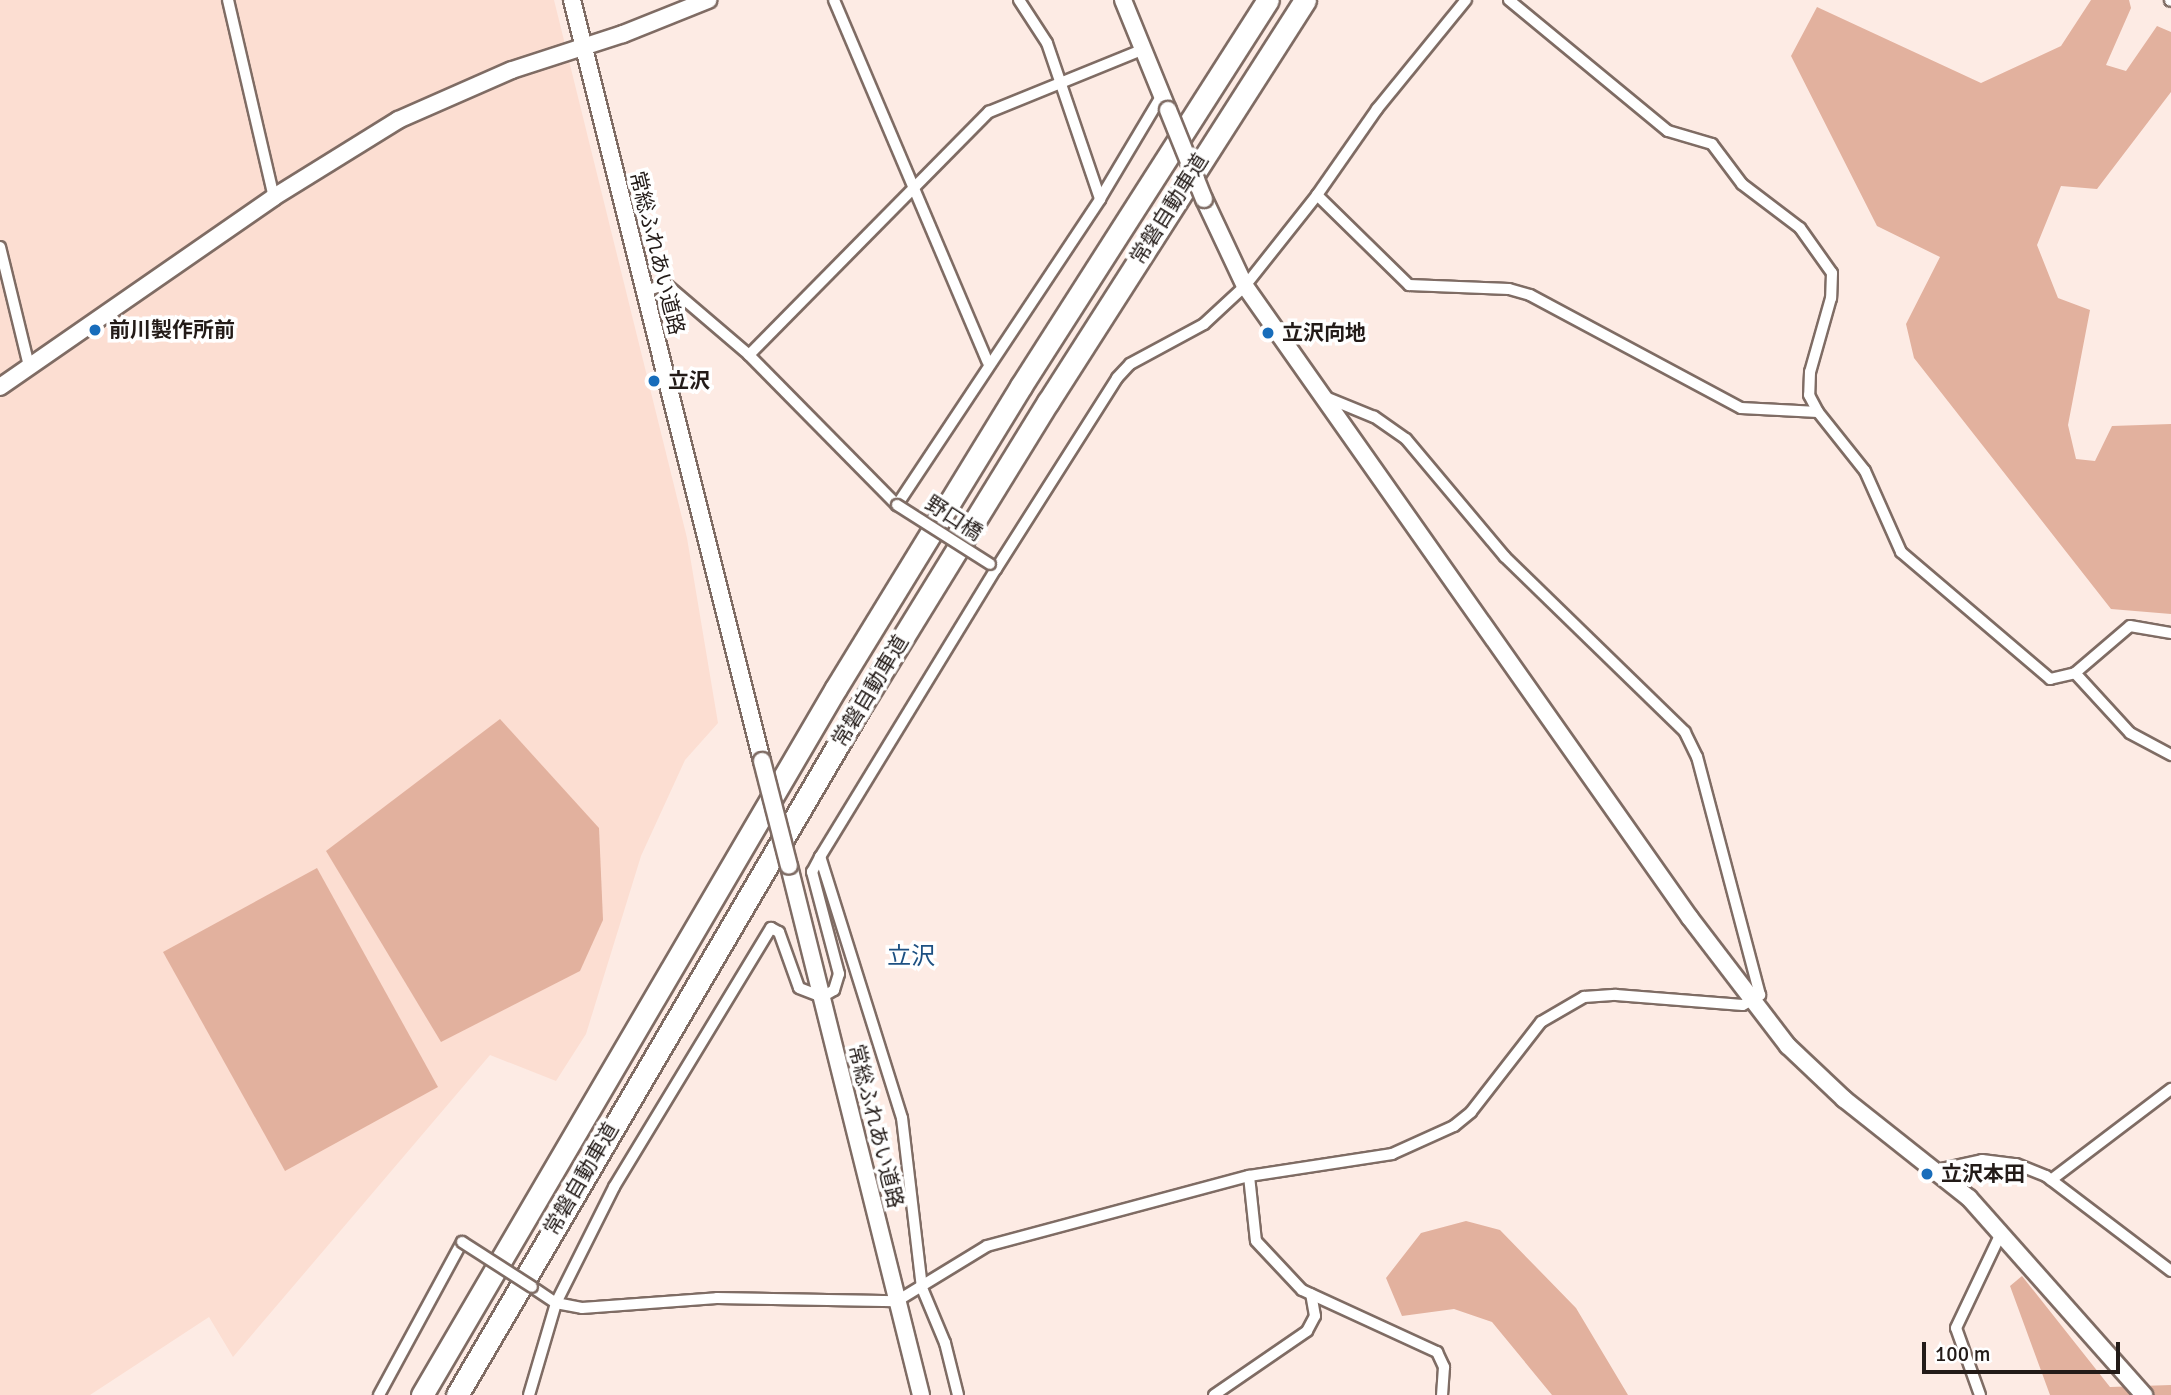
<!DOCTYPE html>
<html>
<head>
<meta charset="utf-8">
<style>
	body { margin:0 }
	#map { position:relative; width:2171px; height:1395px; overflow:hidden; background:#fdebe4; font-family:Signika,"Noto Sans JP",sans-serif }
	div>[style] { position:absolute }
	.built>* { inset:0; background:#fcded2 }
	.green>* { inset:0; background:#e2b19e }
	.roads { filter:drop-shadow(2px 0 #7f6c64) drop-shadow(-2px 0 #7f6c64) drop-shadow(0 2px #7f6c64) drop-shadow(0 -2px #7f6c64) }
	.street>* { height:10px; margin:-5px; padding:0 5px; transform-origin:5px; border-radius:5px; background:#fff }
	.secondary>* { height:16px; margin:-8px; padding:0 8px; transform-origin:8px; border-radius:8px; background:#fff }
	.highway>* { height:21px; margin:-10.5px; padding:0 10.5px; transform-origin:10.5px; border-radius:10.5px; background:#fff }
	.bridges { filter:drop-shadow(2px 0 #7f6c64) drop-shadow(-2px 0 #7f6c64) drop-shadow(0 2px #7f6c64) drop-shadow(0 -2px #7f6c64) }
	.street-bridge>* { height:10px; margin:-5px; padding:0 5px; transform-origin:5px; border-radius:5px; background:#fff }
	.secondary-bridge>* { height:16px; margin:-8px; padding:0 8px; transform-origin:8px; border-radius:8px; background:#fff }
	.dots>* { width:19px; height:19px; translate:-50% -50%; box-sizing:border-box; border:4px solid #fff; border-radius:50% }
	span { translate:-50% -50%; white-space:nowrap; text-align:center; line-height:1.15; -webkit-text-stroke:7px #fff; paint-order:stroke }
	.street-label { font-size:21px; color:#231b18 }
	.poi-label { font-size:21px; color:#231b18; font-weight:700 }
	.left { translate:0 -50%; text-align:left }
	.quarter-label { font-size:24px; color:#1d5082 }
	.scale { position:absolute; left:1922px; top:1342px; width:198px; height:32px; box-sizing:border-box; border:4px solid #231b18; border-top:0; padding-left:9px; font-size:21px; line-height:24px; white-space:nowrap; color:#231b18; -webkit-text-stroke:5px #fff; paint-order:stroke }
</style>
</head>
<body>
<div id="map">
	<div class="built">
		<i style="clip-path:polygon(0 0,554px 0,687px 538px,718px 723px,685px 760px,641px 856px,586px 1034px,556px 1081px,490px 1055px,233px 1357px,209px 1317px,90px 1395px,0 1395px)"></i>
	</div>
	<div class="green">
		<i style="clip-path:polygon(2091px 0,2129px 0,2131px 8px,2106px 65px,2126px 71px,2157px 26px,2171px 32px,2171px 92px,2097px 189px,2061px 186px,2037px 245px,2058px 298px,2090px 310px,2068px 425px,2076px 459px,2095px 461px,2112px 426px,2171px 424px,2171px 614px,2111px 609px,1914px 358px,1906px 324px,1940px 257px,1877px 226px,1791px 56px,1817px 7px,1981px 83px,2061px 46px)"></i>
		<i style="clip-path:polygon(500px 719px,599px 828px,603px 920px,580px 971px,441px 1042px,326px 851px)"></i>
		<i style="clip-path:polygon(317px 868px,438px 1087px,285px 1171px,163px 952px)"></i>
		<i style="clip-path:polygon(1466px 1221px,1500px 1230px,1576px 1308px,1628px 1395px,1552px 1395px,1492px 1322px,1454px 1309px,1402px 1316px,1386px 1278px,1421px 1233px)"></i>
		<i style="clip-path:polygon(2022px 1276px,2110px 1387px,2171px 1385px,2171px 1395px,2050px 1395px,2010px 1286px)"></i>
	</div>
	<div class="roads">
		<div class="street">
			<i style="left:228px;top:0;width:202px;rotate:76.9deg"></i>
			<i style="left:834px;top:0;width:393px;rotate:67deg"></i>
			<i style="left:1019px;top:0;width:51px;rotate:56.9deg"></i>
			<i style="left:1047px;top:43px;width:165px;rotate:71.2deg"></i>
			<i style="left:1509px;top:0;width:206px;rotate:39.5deg"></i>
			<i style="left:1668px;top:131px;width:46px;rotate:16.5deg"></i>
			<i style="left:1712px;top:144px;width:50px;rotate:53.1deg"></i>
			<i style="left:1742px;top:184px;width:73px;rotate:37.2deg"></i>
			<i style="left:1800px;top:228px;width:55px;rotate:54.6deg"></i>
			<i style="left:1832px;top:273px;width:25px;rotate:92deg"></i>
			<i style="left:1831px;top:298px;width:77px;rotate:105.8deg"></i>
			<i style="left:1810px;top:372px;width:23px;rotate:92deg"></i>
			<i style="left:1809px;top:395px;width:19px;rotate:62deg"></i>
			<i style="left:2170px;top:0;width:1px;rotate:45deg"></i>
			<i style="left:1317px;top:195px;width:129px;rotate:44.4deg"></i>
			<i style="left:1409px;top:285px;width:100px;rotate:2.3deg"></i>
			<i style="left:1509px;top:289px;width:22px;rotate:16deg"></i>
			<i style="left:1530px;top:295px;width:239px;rotate:28.2deg"></i>
			<i style="left:1741px;top:408px;width:77px;rotate:3deg"></i>
			<i style="left:1818px;top:412px;width:75px;rotate:51.5deg"></i>
			<i style="left:1865px;top:471px;width:89px;rotate:66deg"></i>
			<i style="left:1901px;top:552px;width:196px;rotate:40.4deg"></i>
			<i style="left:2050px;top:679px;width:26px;rotate:-13deg"></i>
			<i style="left:2075px;top:673px;width:72px;rotate:-40.5deg"></i>
			<i style="left:2130px;top:626px;width:42px;rotate:9.7deg"></i>
			<i style="left:0;top:247px;width:122px;rotate:76.3deg"></i>
			<i style="left:645px;top:291px;width:22px;rotate:-18deg"></i>
			<i style="left:666px;top:284px;width:109px;rotate:40.5deg"></i>
			<i style="left:749px;top:355px;width:211px;rotate:45.4deg"></i>
			<i style="left:897px;top:505px;width:367px;rotate:-56.4deg"></i>
			<i style="left:1100px;top:199px;width:121px;rotate:-59.2deg"></i>
			<i style="left:749px;top:355px;width:342px;rotate:-45.4deg"></i>
			<i style="left:989px;top:112px;width:167px;rotate:-22.1deg"></i>
			<i style="left:992px;top:566px;width:5px;rotate:37deg"></i>
			<i style="left:996px;top:569px;width:226px;rotate:-57.6deg"></i>
			<i style="left:1117px;top:378px;width:19px;rotate:-47deg"></i>
			<i style="left:1130px;top:364px;width:84px;rotate:-28.4deg"></i>
			<i style="left:1204px;top:324px;width:56px;rotate:-42.8deg"></i>
			<i style="left:1245px;top:286px;width:116px;rotate:-51.6deg"></i>
			<i style="left:1317px;top:195px;width:105px;rotate:-55.1deg"></i>
			<i style="left:1377px;top:109px;width:141px;rotate:-50.8deg"></i>
			<i style="left:2075px;top:673px;width:81px;rotate:47.5deg"></i>
			<i style="left:2130px;top:733px;width:47px;rotate:28.2deg"></i>
			<i style="left:1937px;top:1170px;width:46px;rotate:-12.5deg"></i>
			<i style="left:1982px;top:1160px;width:34px;rotate:7deg"></i>
			<i style="left:2016px;top:1164px;width:32px;rotate:22deg"></i>
			<i style="left:2046px;top:1176px;width:157px;rotate:37.2deg"></i>
			<i style="left:1249px;top:1176px;width:65px;rotate:83.9deg"></i>
			<i style="left:1256px;top:1241px;width:67px;rotate:46.8deg"></i>
			<i style="left:1302px;top:1290px;width:149px;rotate:24.7deg"></i>
			<i style="left:1437px;top:1352px;width:17px;rotate:65deg"></i>
			<i style="left:1444px;top:1367px;width:28px;rotate:94deg"></i>
			<i style="left:2051px;top:1180px;width:151px;rotate:-37.2deg"></i>
			<i style="left:532px;top:1287px;width:29px;rotate:34deg"></i>
			<i style="left:556px;top:1303px;width:26px;rotate:11deg"></i>
			<i style="left:582px;top:1308px;width:135px;rotate:-4.2deg"></i>
			<i style="left:717px;top:1298px;width:180px;rotate:1deg"></i>
			<i style="left:897px;top:1301px;width:105px;rotate:-31.4deg"></i>
			<i style="left:987px;top:1246px;width:271px;rotate:-15deg"></i>
			<i style="left:1249px;top:1176px;width:145px;rotate:-8.7deg"></i>
			<i style="left:1392px;top:1154px;width:68px;rotate:-24.3deg"></i>
			<i style="left:1454px;top:1126px;width:22px;rotate:-39deg"></i>
			<i style="left:1471px;top:1112px;width:114px;rotate:-52.1deg"></i>
			<i style="left:1541px;top:1022px;width:50px;rotate:-30.2deg"></i>
			<i style="left:1584px;top:997px;width:32px;rotate:-4deg"></i>
			<i style="left:1616px;top:995px;width:127px;rotate:4.5deg"></i>
			<i style="left:1743px;top:1005px;width:20px;rotate:-30deg"></i>
			<i style="left:1760px;top:995px;width:246px;rotate:-104.8deg"></i>
			<i style="left:1697px;top:757px;width:28px;rotate:-116deg"></i>
			<i style="left:1685px;top:732px;width:251px;rotate:-135.8deg"></i>
			<i style="left:1505px;top:557px;width:154px;rotate:-130deg"></i>
			<i style="left:1406px;top:439px;width:39px;rotate:-145deg"></i>
			<i style="left:1374px;top:417px;width:53px;rotate:-157.8deg"></i>
			<i style="left:379px;top:1395px;width:174px;rotate:-61.5deg"></i>
			<i style="left:529px;top:1395px;width:96px;rotate:-73.6deg"></i>
			<i style="left:556px;top:1303px;width:130px;rotate:-63.4deg"></i>
			<i style="left:614px;top:1187px;width:303px;rotate:-58.8deg"></i>
			<i style="left:771px;top:928px;width:9px;rotate:27deg"></i>
			<i style="left:779px;top:932px;width:59px;rotate:70.3deg"></i>
			<i style="left:799px;top:988px;width:25px;rotate:21deg"></i>
			<i style="left:822px;top:997px;width:14px;rotate:-30deg"></i>
			<i style="left:834px;top:990px;width:17px;rotate:-73deg"></i>
			<i style="left:839px;top:974px;width:106px;rotate:-104.8deg"></i>
			<i style="left:812px;top:872px;width:17px;rotate:-62deg"></i>
			<i style="left:958px;top:1395px;width:54px;rotate:-104deg"></i>
			<i style="left:945px;top:1343px;width:60px;rotate:-112.7deg"></i>
			<i style="left:922px;top:1288px;width:171px;rotate:-96.7deg"></i>
			<i style="left:902px;top:1118px;width:274px;rotate:-107.4deg"></i>
			<i style="left:820px;top:857px;width:338px;rotate:-58.6deg"></i>
			<i style="left:1214px;top:1395px;width:113px;rotate:-34.5deg"></i>
			<i style="left:1307px;top:1331px;width:17px;rotate:-62deg"></i>
			<i style="left:1315px;top:1316px;width:22px;rotate:-100deg"></i>
			<i style="left:1980px;top:1395px;width:71px;rotate:-109.7deg"></i>
			<i style="left:1956px;top:1328px;width:107px;rotate:-64.6deg"></i>
		</div>
		<div class="secondary">
			<i style="left:572px;top:0;width:784px;rotate:75.98deg"></i>
			<i style="left:1123px;top:0;width:119px;rotate:67.8deg"></i>
			<i style="left:1204px;top:199px;width:96px;rotate:64.8deg"></i>
			<i style="left:1245px;top:286px;width:773px;rotate:54.85deg"></i>
			<i style="left:1690px;top:918px;width:161px;rotate:52.6deg"></i>
			<i style="left:1788px;top:1046px;width:77px;rotate:43.4deg"></i>
			<i style="left:1844px;top:1099px;width:159px;rotate:38.4deg"></i>
			<i style="left:1969px;top:1198px;width:264px;rotate:48.4deg"></i>
			<i style="left:0;top:387px;width:333px;rotate:-34.7deg"></i>
			<i style="left:274px;top:197px;width:146px;rotate:-31.8deg"></i>
			<i style="left:398px;top:120px;width:124px;rotate:-23.7deg"></i>
			<i style="left:512px;top:70px;width:117px;rotate:-18deg"></i>
			<i style="left:623px;top:34px;width:92px;rotate:-21.8deg"></i>
			<i style="left:789px;top:866px;width:545px;rotate:75.99deg"></i>
		</div>
		<div class="highway">
			<i style="left:422px;top:1395px;width:819px;rotate:-59.65deg"></i>
			<i style="left:836px;top:688px;width:354px;rotate:-58.5deg"></i>
			<i style="left:1021px;top:386px;width:458px;rotate:-57.4deg"></i>
			<i style="left:457px;top:1395px;width:801px;rotate:-59.63deg"></i>
			<i style="left:862px;top:704px;width:355px;rotate:-58.4deg"></i>
			<i style="left:1048px;top:402px;width:477px;rotate:-57.4deg"></i>
		</div>
	</div>
	<div class="bridges">
		<div class="street-bridge">
			<i style="left:897px;top:505px;width:110px;rotate:32.4deg"></i>
			<i style="left:462px;top:1242px;width:83px;rotate:32.7deg"></i>
		</div>
		<div class="secondary-bridge">
			<i style="left:1168px;top:110px;width:96px;rotate:68deg"></i>
			<i style="left:762px;top:761px;width:108px;rotate:75.6deg"></i>
		</div>
	</div>
	<div class="dots">
		<i style="left:95px;top:330px;background:#186dbb"></i>
		<i style="left:1268px;top:333px;background:#186dbb"></i>
		<i style="left:654px;top:381px;background:#186dbb"></i>
		<i style="left:1927px;top:1174px;background:#186dbb"></i>
	</div>
	<div class="street-label">
		<span style="left:1169px;top:209px;rotate:-58deg">常磐自動車道</span>
		<span style="left:657px;top:253px;rotate:76deg">常総ふれあい道路</span>
		<span style="left:954px;top:518px;rotate:33deg">野口橋</span>
		<span style="left:870px;top:691px;rotate:-59deg">常磐自動車道</span>
		<span style="left:876px;top:1126px;rotate:76deg">常総ふれあい道路</span>
		<span style="left:581px;top:1179px;rotate:-60deg">常磐自動車道</span>
	</div>
	<div class="poi-label">
		<span class="left" style="left:109px;top:330px">前川製作所前</span>
		<span class="left" style="left:1282px;top:333px">立沢向地</span>
		<span class="left" style="left:668px;top:381px">立沢</span>
		<span class="left" style="left:1941px;top:1174px">立沢本田</span>
	</div>
	<div class="quarter-label">
		<span style="left:911px;top:957px">立沢</span>
	</div>
	<div class="scale">100 m</div>
</div>
</body>
</html>
